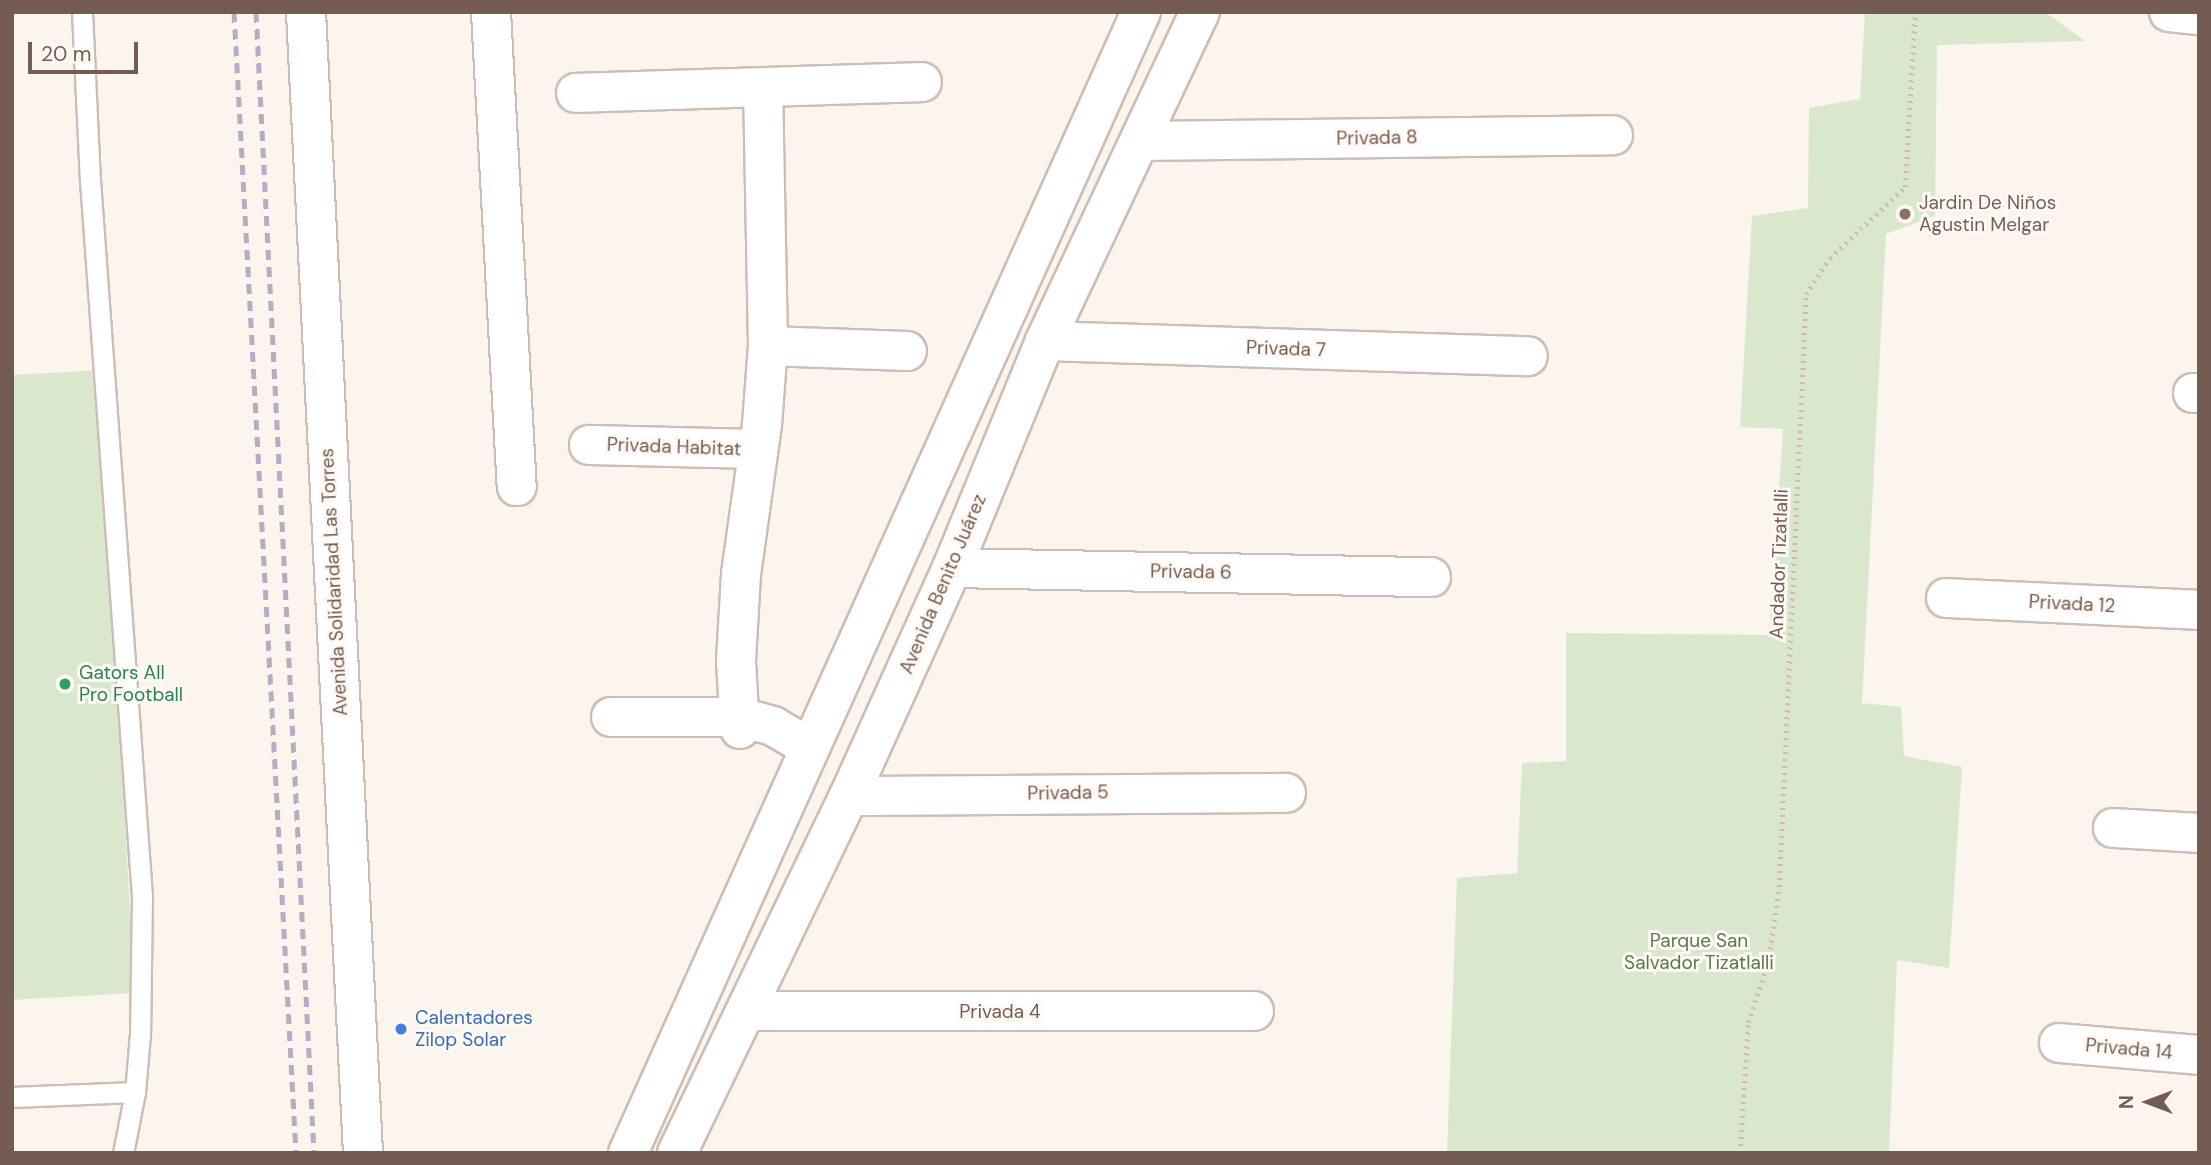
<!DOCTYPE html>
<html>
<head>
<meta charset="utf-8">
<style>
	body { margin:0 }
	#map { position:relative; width:2211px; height:1165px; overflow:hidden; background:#fbf5ed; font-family:"DM Sans",sans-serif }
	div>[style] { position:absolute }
	.green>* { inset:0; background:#d9e8cd }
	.path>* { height:4.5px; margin-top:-2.25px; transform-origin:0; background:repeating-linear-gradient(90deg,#d3b8ab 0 2px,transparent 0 7px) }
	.roads { filter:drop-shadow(2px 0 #cdbdb4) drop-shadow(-2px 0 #cdbdb4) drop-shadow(0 2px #cdbdb4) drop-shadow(0 -2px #cdbdb4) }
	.lane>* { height:19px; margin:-9.5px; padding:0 9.5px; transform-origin:9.5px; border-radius:9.5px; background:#fff }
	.street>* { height:38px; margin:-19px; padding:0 19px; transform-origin:19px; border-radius:19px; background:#fff }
	.secondary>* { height:38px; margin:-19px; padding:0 19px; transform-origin:19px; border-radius:19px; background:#fff }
	.rail>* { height:5px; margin-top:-2.5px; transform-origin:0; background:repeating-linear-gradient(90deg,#b8abc5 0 10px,transparent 0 17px) }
	.dots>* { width:19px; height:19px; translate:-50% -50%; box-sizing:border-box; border:4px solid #fef9f4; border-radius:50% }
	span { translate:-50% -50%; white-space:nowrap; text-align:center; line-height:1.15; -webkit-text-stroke:6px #fef9f4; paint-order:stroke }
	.street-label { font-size:19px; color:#745c52 }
	.education-label { font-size:19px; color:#785e54 }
	.left { translate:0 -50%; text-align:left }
	.leisure-label { font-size:19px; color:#27864d }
	.park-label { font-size:19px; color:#5b784b }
	.shop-label { font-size:19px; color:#366cbe }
	.frame { position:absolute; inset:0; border:14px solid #745c52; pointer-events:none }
	.north { position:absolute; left:2113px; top:1067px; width:70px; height:70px; -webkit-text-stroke:5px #fef9f4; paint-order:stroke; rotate:270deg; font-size:19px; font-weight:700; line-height:28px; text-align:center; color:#745c52 }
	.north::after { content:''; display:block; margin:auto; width:24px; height:32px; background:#745c52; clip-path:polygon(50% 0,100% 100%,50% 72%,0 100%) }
	.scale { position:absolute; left:28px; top:42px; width:110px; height:32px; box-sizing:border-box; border:4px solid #745c52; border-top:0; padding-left:9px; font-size:21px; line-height:24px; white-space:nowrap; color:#745c52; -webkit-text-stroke:5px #fef9f4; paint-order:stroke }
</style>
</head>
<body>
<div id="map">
	<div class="green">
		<i style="clip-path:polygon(1865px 12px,2045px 12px,2085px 41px,1937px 45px,1935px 216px,1886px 234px,1862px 703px,1901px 707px,1904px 756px,1962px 767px,1949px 968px,1897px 960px,1889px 1153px,1447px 1153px,1457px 878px,1517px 873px,1522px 763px,1566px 761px,1566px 633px,1769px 635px,1783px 429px,1740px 427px,1752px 216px,1808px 208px,1809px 108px,1860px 99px)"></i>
		<i style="clip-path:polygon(102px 370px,134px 993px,12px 1000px,12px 375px)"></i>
	</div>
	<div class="path">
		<i style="left:1740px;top:1153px;width:131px;rotate:-86.5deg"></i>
		<i style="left:1748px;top:1022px;width:62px;rotate:-71.3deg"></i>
		<i style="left:1768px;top:963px;width:77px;rotate:-81.8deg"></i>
		<i style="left:1779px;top:887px;width:594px;rotate:-87.39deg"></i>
		<i style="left:1806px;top:294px;width:43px;rotate:-56.3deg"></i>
		<i style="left:1830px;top:258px;width:103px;rotate:-43.4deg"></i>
		<i style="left:1905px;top:187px;width:175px;rotate:-86.7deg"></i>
	</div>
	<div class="roads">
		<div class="lane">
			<i style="left:82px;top:12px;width:168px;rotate:87.3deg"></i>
			<i style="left:90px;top:180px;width:718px;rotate:85.85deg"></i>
			<i style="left:142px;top:896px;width:138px;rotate:90.8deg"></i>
			<i style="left:140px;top:1034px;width:58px;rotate:94.9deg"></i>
			<i style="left:12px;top:1097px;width:123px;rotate:-2.3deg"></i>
			<i style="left:135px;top:1092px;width:62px;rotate:101.1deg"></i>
		</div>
		<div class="street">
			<i style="left:491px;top:12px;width:475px;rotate:86.9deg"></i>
			<i style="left:2169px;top:12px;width:30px;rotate:6deg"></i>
			<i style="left:576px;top:93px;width:346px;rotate:-1.8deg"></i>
			<i style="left:1141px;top:141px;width:472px;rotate:-0.7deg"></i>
			<i style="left:1045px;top:341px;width:483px;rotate:1.8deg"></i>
			<i style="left:768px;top:346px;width:139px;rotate:2.1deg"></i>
			<i style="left:2193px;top:393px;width:6px"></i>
			<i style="left:589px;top:445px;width:169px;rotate:1.4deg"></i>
			<i style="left:952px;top:568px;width:479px;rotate:1.1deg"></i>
			<i style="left:1946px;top:598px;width:253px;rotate:2.7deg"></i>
			<i style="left:611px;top:717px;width:129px"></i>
			<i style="left:740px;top:717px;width:34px;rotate:15deg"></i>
			<i style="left:773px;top:726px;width:43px;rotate:30.7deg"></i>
			<i style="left:740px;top:729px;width:68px;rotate:-93.4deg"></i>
			<i style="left:736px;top:661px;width:87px;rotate:-86.7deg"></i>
			<i style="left:741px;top:574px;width:150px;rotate:-82deg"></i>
			<i style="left:762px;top:425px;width:79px;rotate:-85.7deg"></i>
			<i style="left:768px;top:346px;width:258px;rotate:-91.1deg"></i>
			<i style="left:849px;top:796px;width:437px;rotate:-0.4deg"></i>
			<i style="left:2113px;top:828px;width:86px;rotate:3.3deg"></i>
			<i style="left:746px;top:1011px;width:508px"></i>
			<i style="left:2059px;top:1043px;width:141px;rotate:4.9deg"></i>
			<i style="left:628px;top:1153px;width:1251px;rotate:-65.79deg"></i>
			<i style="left:677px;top:1153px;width:396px;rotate:-64.3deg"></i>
			<i style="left:849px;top:796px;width:250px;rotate:-65.7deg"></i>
			<i style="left:952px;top:568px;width:245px;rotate:-67.7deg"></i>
			<i style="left:1045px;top:341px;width:364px;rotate:-64.8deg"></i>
		</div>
		<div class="secondary">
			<i style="left:306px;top:12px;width:1142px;rotate:87.14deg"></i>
		</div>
	</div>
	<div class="rail">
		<i style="left:234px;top:12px;width:1143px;rotate:86.89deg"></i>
		<i style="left:256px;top:12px;width:1142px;rotate:87.09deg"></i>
	</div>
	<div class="dots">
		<i style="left:1905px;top:214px;background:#8d6e63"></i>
		<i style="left:65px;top:684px;background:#2e9e5b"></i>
		<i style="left:401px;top:1029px;background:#3f7fe0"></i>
	</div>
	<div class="street-label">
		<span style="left:1377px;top:138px;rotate:-1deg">Privada 8</span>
		<span style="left:1286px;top:349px;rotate:2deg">Privada 7</span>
		<span style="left:674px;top:447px;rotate:2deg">Privada Habitat</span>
		<span style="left:1779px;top:564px;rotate:-88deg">Andador Tizatlalli</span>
		<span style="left:1191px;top:572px;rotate:1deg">Privada 6</span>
		<span style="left:334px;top:582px;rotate:-93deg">Avenida Solidaridad Las Torres</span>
		<span style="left:943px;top:584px;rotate:-67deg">Avenida Benito Juárez</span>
		<span style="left:2072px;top:604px;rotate:3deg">Privada 12</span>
		<span style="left:1068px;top:793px;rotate:-1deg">Privada 5</span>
		<span style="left:1000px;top:1012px">Privada 4</span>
		<span style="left:2129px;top:1049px;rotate:5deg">Privada 14</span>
	</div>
	<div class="education-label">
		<span class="left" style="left:1919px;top:214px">Jardin De Niños<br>Agustin Melgar</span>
	</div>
	<div class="leisure-label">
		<span class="left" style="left:79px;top:684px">Gators All<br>Pro Football</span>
	</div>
	<div class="park-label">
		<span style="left:1699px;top:952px">Parque San<br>Salvador Tizatlalli</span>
	</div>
	<div class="shop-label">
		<span class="left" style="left:415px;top:1029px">Calentadores<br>Zilop Solar</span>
	</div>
	<div class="frame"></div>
	<div class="north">N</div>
	<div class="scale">20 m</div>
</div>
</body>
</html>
